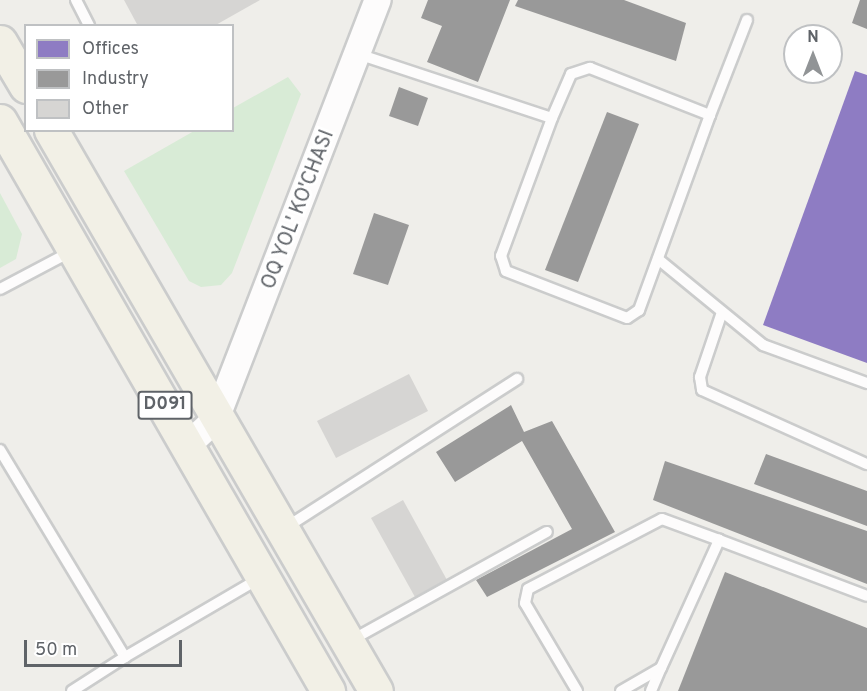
<!DOCTYPE html>
<html>
<head>
<meta charset="utf-8">
<style>
	body { margin:0 }
	#map { position:relative; width:867px; height:691px; overflow:hidden; background:#efeeea; font-family:Overpass,sans-serif }
	div>[style] { position:absolute }
	.green>* { inset:0; background:#d8ebd6 }
	.offices>* { inset:0; background:#8e7cc3 }
	.industry>* { inset:0; background:#999 }
	.building>* { inset:0; background:#d6d5d3 }
	.roads { filter:drop-shadow(2px 0 #cbcccc) drop-shadow(-2px 0 #cbcccc) drop-shadow(0 2px #cbcccc) drop-shadow(0 -2px #cbcccc) }
	.service>* { height:10px; margin:-5px; padding:0 5px; transform-origin:5px; border-radius:5px; background:#fdfcfc }
	.tertiary>* { height:26px; margin:-13px; padding:0 13px; transform-origin:13px; border-radius:13px; background:#fdfcfc }
	.trunk>* { height:33px; margin:-16.5px; padding:0 16.5px; transform-origin:16.5px; border-radius:16.5px; background:#f2f0e6 }
	span { translate:-50% -50%; white-space:nowrap; text-align:center; line-height:1.15; -webkit-text-stroke:6px #fff; paint-order:stroke }
	.shield-label span { padding:2px 4px; background:#fff; border:2px solid; border-radius:4px; -webkit-text-stroke-width:0 }
	.shield-label { font-size:18px; color:#5f6368; font-weight:700 }
	.street-label { font-size:20px; color:#5f6368 }
	.legend { position:absolute; left:24px; top:24px; width:210px; height:108px; box-sizing:border-box; background:#fff; border:2px solid #bfc1c3; margin:0; padding:8px 10px; list-style:none; font-size:18px; color:#5f6368 }
	.legend li { display:flex; align-items:center; gap:12px; height:30px }
	.legend b { width:30px; border:2px solid #bfc1c3 }
	.north { position:absolute; left:783px; top:24px; width:60px; height:60px; box-sizing:border-box; background:#fff; border:2px solid #bfc1c3; border-radius:50%; rotate:0deg; font-size:16px; font-weight:700; line-height:24px; text-align:center; color:#5f6368 }
	.north::after { content:''; display:block; margin:auto; width:21px; height:27px; background:#919496; clip-path:polygon(50% 0,100% 100%,50% 72%,0 100%) }
	.scale { position:absolute; left:24px; top:640px; width:158px; height:27px; box-sizing:border-box; border:3px solid #5f6368; border-top:0; padding-left:8px; font-size:18px; line-height:21px; white-space:nowrap; color:#5f6368; -webkit-text-stroke:4px #fff; paint-order:stroke }
</style>
</head>
<body>
<div id="map">
	<div class="green">
		<i style="clip-path:polygon(288px 77px,301px 94px,232px 273px,221px 285px,201px 287px,189px 281px,124px 171px,194px 131px,232px 130px,233px 108px)"></i>
		<i style="clip-path:polygon(0 193px,22px 234px,16px 259px,0 268px)"></i>
	</div>
	<div class="offices">
		<i style="clip-path:polygon(855px 71px,867px 75px,867px 363px,763px 325px)"></i>
	</div>
	<div class="industry">
		<i style="clip-path:polygon(428px 0,510px 0,478px 82px,427px 62px,442px 26px,421px 18px)"></i>
		<i style="clip-path:polygon(518px 0,624px 0,686px 23px,676px 61px,515px 6px)"></i>
		<i style="clip-path:polygon(860px 0,867px 0,867px 29px,852px 23px)"></i>
		<i style="clip-path:polygon(399px 87px,428px 98px,418px 126px,389px 116px)"></i>
		<i style="clip-path:polygon(607px 112px,639px 124px,578px 282px,545px 270px)"></i>
		<i style="clip-path:polygon(374px 213px,409px 225px,388px 285px,353px 274px)"></i>
		<i style="clip-path:polygon(511px 405px,524px 432px,552px 421px,615px 532px,487px 597px,476px 580px,572px 529px,522px 441px,455px 482px,436px 452px)"></i>
		<i style="clip-path:polygon(766px 454px,867px 491px,867px 526px,754px 484px)"></i>
		<i style="clip-path:polygon(665px 461px,867px 531px,867px 584px,653px 500px)"></i>
		<i style="clip-path:polygon(725px 572px,867px 628px,867px 691px,678px 691px)"></i>
	</div>
	<div class="building">
		<i style="clip-path:polygon(124px 0,260px 0,214px 26px,138px 26px)"></i>
		<i style="clip-path:polygon(409px 374px,428px 411px,336px 458px,317px 421px)"></i>
		<i style="clip-path:polygon(403px 500px,447px 580px,415px 597px,371px 518px)"></i>
	</div>
	<div class="roads">
		<div class="service">
			<i style="left:76px;top:0;width:29px;rotate:63deg"></i>
			<i style="left:358px;top:54px;width:204px;rotate:18.3deg"></i>
			<i style="left:552px;top:118px;width:48px;rotate:-66.6deg"></i>
			<i style="left:571px;top:74px;width:20px;rotate:-18deg"></i>
			<i style="left:590px;top:68px;width:129px;rotate:21.4deg"></i>
			<i style="left:710px;top:115px;width:208px;rotate:110deg"></i>
			<i style="left:639px;top:310px;width:14px;rotate:146deg"></i>
			<i style="left:627px;top:318px;width:130px;rotate:-158.8deg"></i>
			<i style="left:506px;top:271px;width:16px;rotate:-108deg"></i>
			<i style="left:501px;top:256px;width:147px;rotate:-69.7deg"></i>
			<i style="left:710px;top:115px;width:102px;rotate:-68.7deg"></i>
			<i style="left:658px;top:259px;width:136px;rotate:39.3deg"></i>
			<i style="left:763px;top:345px;width:111px;rotate:20.1deg"></i>
			<i style="left:0;top:289px;width:81px;rotate:-27.8deg"></i>
			<i style="left:722px;top:312px;width:69px;rotate:108.7deg"></i>
			<i style="left:700px;top:377px;width:13px;rotate:81deg"></i>
			<i style="left:702px;top:390px;width:181px;rotate:24.2deg"></i>
			<i style="left:0;top:450px;width:242px;rotate:58.9deg"></i>
			<i style="left:125px;top:657px;width:156px;rotate:-30.3deg"></i>
			<i style="left:285px;top:528px;width:276px;rotate:-32.7deg"></i>
			<i style="left:350px;top:641px;width:225px;rotate:-29deg"></i>
			<i style="left:72px;top:691px;width:63px;rotate:-32.7deg"></i>
			<i style="left:577px;top:691px;width:102px;rotate:-120.6deg"></i>
			<i style="left:525px;top:603px;width:14px;rotate:-78deg"></i>
			<i style="left:528px;top:589px;width:151px;rotate:-27.6deg"></i>
			<i style="left:662px;top:519px;width:61px;rotate:20.2deg"></i>
			<i style="left:621px;top:691px;width:46px;rotate:-29.9deg"></i>
			<i style="left:661px;top:668px;width:141px;rotate:-65.6deg"></i>
			<i style="left:719px;top:540px;width:158px;rotate:20.7deg"></i>
			<i style="left:651px;top:691px;width:25px;rotate:-67deg"></i>
		</div>
		<div class="tertiary">
			<i style="left:188px;top:445px;width:38px;rotate:-43deg"></i>
			<i style="left:216px;top:419px;width:449px;rotate:-68.9deg"></i>
		</div>
		<div class="trunk">
			<i style="left:0;top:42px;width:51px;rotate:59.4deg"></i>
			<i style="left:0;top:121px;width:658px;rotate:60.08deg"></i>
			<i style="left:51px;top:130px;width:648px;rotate:59.92deg"></i>
		</div>
	</div>
	<div class="shield-label">
		<span style="left:165px;top:405px">D091</span>
	</div>
	<div class="street-label">
		<span style="left:299px;top:210px;rotate:-69deg">OQ YOL' KO'CHASI</span>
	</div>
	<ul class="legend">
	<li><b style="height:16px;background:#8e7cc3"></b>Offices</li>
	<li><b style="height:16px;background:#999"></b>Industry</li>
	<li><b style="height:16px;background:#d6d5d3"></b>Other</li>
	</ul>
	<div class="north">N</div>
	<div class="scale">50 m</div>
</div>
</body>
</html>
